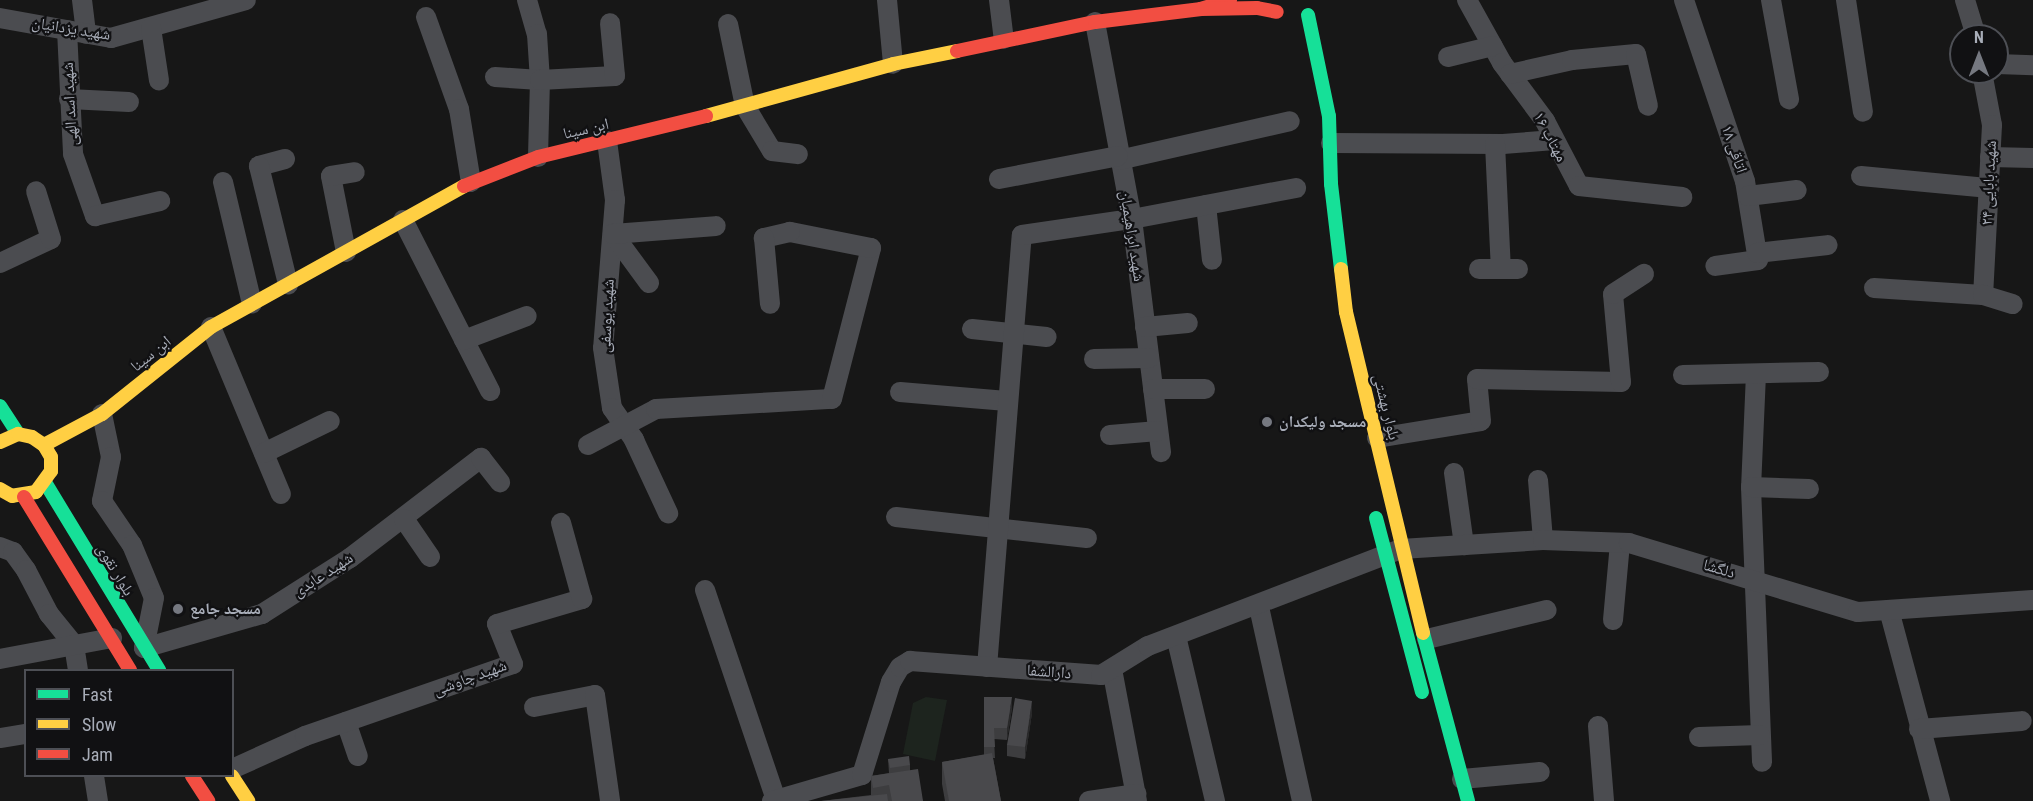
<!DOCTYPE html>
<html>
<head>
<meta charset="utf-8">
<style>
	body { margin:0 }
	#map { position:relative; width:2033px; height:801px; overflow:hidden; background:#171717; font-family:"Roboto Condensed","Noto Naskh Arabic",sans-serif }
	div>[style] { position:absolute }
	.green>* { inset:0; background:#1d241e }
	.street>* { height:20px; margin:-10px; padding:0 10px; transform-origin:10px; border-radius:10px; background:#4b4c50 }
	.fast>* { height:14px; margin:-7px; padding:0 7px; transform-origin:7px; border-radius:7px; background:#16e098 }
	.slow>* { height:14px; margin:-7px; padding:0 7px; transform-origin:7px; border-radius:7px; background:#ffcf43 }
	.jam>* { height:14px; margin:-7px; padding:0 7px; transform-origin:7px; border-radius:7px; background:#f24e42 }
	.wall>* { inset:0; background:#3d3d3f }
	.shaded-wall>* { inset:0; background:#29292a }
	.building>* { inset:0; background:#49494c }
	.dots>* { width:16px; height:16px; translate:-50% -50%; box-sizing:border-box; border:3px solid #111113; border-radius:50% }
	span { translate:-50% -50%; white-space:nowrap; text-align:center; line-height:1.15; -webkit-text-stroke:4.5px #111113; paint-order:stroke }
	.street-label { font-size:16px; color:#a8adb8 }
	.poi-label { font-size:16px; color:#a8adb8; font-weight:700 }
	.left { translate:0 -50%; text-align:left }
	.legend { position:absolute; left:24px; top:669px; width:210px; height:108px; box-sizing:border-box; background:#111113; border:2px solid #4d4f55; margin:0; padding:8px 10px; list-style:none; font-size:18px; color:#a8adb8 }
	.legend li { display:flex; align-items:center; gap:12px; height:30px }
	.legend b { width:30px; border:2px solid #4d4f55 }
	.north { position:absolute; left:1949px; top:24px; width:60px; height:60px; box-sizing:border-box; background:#111113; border:2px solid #4d4f55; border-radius:50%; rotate:0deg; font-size:16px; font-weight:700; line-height:24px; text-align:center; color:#a8adb8 }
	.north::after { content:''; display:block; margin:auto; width:21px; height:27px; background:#757880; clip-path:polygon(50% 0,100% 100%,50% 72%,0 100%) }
</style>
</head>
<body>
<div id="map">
	<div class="green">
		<i style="clip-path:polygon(926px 697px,947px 700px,935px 761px,903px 754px,913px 703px)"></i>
	</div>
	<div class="street">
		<i style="left:82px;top:0;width:34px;rotate:83deg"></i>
		<i style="left:527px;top:0;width:35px;rotate:74deg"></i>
		<i style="left:537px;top:34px;width:46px;rotate:86.3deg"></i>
		<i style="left:540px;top:80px;width:77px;rotate:91.5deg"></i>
		<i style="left:887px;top:0;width:64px;rotate:84.6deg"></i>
		<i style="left:999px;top:0;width:39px;rotate:83deg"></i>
		<i style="left:1467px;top:0;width:72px;rotate:60.9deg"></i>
		<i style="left:1502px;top:63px;width:72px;rotate:53.4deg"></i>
		<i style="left:1545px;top:121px;width:73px;rotate:62.4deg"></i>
		<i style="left:1579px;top:186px;width:104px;rotate:6.1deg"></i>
		<i style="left:1684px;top:0;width:191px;rotate:71.4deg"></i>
		<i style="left:1745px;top:181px;width:80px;rotate:80.7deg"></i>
		<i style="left:1758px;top:260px;width:43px;rotate:172.1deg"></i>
		<i style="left:1771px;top:0;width:101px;rotate:79.7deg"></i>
		<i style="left:1846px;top:0;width:113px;rotate:81.4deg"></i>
		<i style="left:1965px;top:0;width:38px;rotate:73deg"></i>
		<i style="left:426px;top:17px;width:98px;rotate:70.3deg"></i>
		<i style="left:459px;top:109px;width:74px;rotate:80.7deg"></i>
		<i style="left:0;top:18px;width:113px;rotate:10.2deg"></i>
		<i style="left:111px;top:38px;width:140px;rotate:-15.7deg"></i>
		<i style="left:1095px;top:22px;width:200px;rotate:79.4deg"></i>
		<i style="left:1132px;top:219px;width:235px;rotate:82.9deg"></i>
		<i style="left:728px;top:24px;width:84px;rotate:78.3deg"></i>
		<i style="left:745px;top:106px;width:52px;rotate:59deg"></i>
		<i style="left:772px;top:151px;width:26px;rotate:7deg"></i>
		<i style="left:151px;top:28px;width:53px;rotate:81.3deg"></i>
		<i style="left:67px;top:30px;width:124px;rotate:87.2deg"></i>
		<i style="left:73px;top:154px;width:66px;rotate:70.5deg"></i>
		<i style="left:95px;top:216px;width:67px;rotate:-13deg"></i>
		<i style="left:1448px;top:57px;width:46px;rotate:-13.7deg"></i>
		<i style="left:1997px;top:64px;width:36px;rotate:2deg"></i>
		<i style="left:1982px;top:72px;width:54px;rotate:79.3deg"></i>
		<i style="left:1992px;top:125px;width:170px;rotate:93deg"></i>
		<i style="left:1510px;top:74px;width:64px;rotate:-12.7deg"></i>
		<i style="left:1572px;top:60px;width:64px;rotate:-5.4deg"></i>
		<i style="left:1636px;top:54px;width:53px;rotate:77deg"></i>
		<i style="left:495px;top:77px;width:45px;rotate:3.8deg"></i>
		<i style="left:540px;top:80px;width:75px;rotate:-3.1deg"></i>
		<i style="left:615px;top:76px;width:53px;rotate:-95.4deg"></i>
		<i style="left:69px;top:99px;width:60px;rotate:2.9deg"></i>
		<i style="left:607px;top:141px;width:60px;rotate:82.3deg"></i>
		<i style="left:615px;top:200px;width:148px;rotate:94.6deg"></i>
		<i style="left:603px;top:348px;width:61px;rotate:81.5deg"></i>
		<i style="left:612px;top:408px;width:39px;rotate:55deg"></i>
		<i style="left:634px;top:440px;width:81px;rotate:65deg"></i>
		<i style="left:1331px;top:143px;width:172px;rotate:0.3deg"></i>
		<i style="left:1503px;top:144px;width:51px;rotate:-4.5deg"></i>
		<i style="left:1495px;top:144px;width:125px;rotate:87.3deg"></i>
		<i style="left:1990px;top:157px;width:43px;rotate:1.3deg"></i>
		<i style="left:285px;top:159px;width:27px;rotate:165deg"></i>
		<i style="left:259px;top:166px;width:122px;rotate:76.2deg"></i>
		<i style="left:1119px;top:160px;width:175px;rotate:-12.8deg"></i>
		<i style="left:1861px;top:176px;width:129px;rotate:5.4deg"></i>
		<i style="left:999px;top:179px;width:121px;rotate:-10.9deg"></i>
		<i style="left:223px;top:182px;width:125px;rotate:76.6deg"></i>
		<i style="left:1748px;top:196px;width:49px;rotate:-7deg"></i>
		<i style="left:1206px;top:205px;width:55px;rotate:83.8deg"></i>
		<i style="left:403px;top:220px;width:192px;rotate:63deg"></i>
		<i style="left:346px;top:252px;width:77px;rotate:-101.2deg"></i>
		<i style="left:331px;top:176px;width:24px;rotate:-9deg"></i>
		<i style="left:1757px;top:253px;width:71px;rotate:-6.4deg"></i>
		<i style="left:0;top:263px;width:56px;rotate:-25.2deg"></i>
		<i style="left:51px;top:239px;width:50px;rotate:-107.4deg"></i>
		<i style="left:1479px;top:269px;width:39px"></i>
		<i style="left:649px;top:283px;width:61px;rotate:-126.3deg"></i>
		<i style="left:613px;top:234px;width:103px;rotate:-4.4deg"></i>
		<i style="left:1874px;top:288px;width:109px;rotate:3.7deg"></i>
		<i style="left:1983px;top:295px;width:31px;rotate:17deg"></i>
		<i style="left:211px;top:327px;width:181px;rotate:67.3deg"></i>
		<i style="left:1145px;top:327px;width:43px;rotate:-5.3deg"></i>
		<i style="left:972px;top:329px;width:75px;rotate:6.1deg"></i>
		<i style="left:464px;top:340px;width:67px;rotate:-20.9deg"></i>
		<i style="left:1094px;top:359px;width:55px;rotate:-1deg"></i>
		<i style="left:1756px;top:374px;width:113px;rotate:92.5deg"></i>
		<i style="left:1751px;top:487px;width:275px;rotate:87.7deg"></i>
		<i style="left:1683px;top:375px;width:136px;rotate:-1.3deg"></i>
		<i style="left:1153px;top:389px;width:52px"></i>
		<i style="left:900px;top:392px;width:107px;rotate:4.8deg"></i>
		<i style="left:102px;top:414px;width:44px;rotate:78.2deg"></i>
		<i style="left:111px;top:457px;width:45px;rotate:101.6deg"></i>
		<i style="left:102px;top:501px;width:53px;rotate:55.7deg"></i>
		<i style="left:132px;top:545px;width:57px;rotate:67.5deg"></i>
		<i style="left:154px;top:598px;width:51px;rotate:101.3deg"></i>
		<i style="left:144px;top:648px;width:123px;rotate:-16.1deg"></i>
		<i style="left:262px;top:614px;width:104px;rotate:-32.5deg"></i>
		<i style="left:350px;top:558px;width:165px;rotate:-37.4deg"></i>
		<i style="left:481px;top:458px;width:31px;rotate:52deg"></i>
		<i style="left:1110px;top:435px;width:48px;rotate:-4.8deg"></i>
		<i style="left:1377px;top:438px;width:105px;rotate:-9.3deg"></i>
		<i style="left:1481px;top:421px;width:42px;rotate:-95.4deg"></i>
		<i style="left:1477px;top:379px;width:144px;rotate:1.2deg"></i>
		<i style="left:1621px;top:382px;width:88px;rotate:-95.2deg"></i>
		<i style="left:1613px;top:294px;width:37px;rotate:-33deg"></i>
		<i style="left:588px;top:445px;width:77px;rotate:-27.9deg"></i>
		<i style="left:656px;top:409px;width:176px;rotate:-3.3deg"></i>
		<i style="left:832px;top:399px;width:156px;rotate:-75.5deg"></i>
		<i style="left:871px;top:248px;width:83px;rotate:-168.8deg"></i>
		<i style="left:790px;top:232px;width:27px;rotate:167deg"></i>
		<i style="left:764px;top:238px;width:66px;rotate:84.8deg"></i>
		<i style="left:264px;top:453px;width:73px;rotate:-25.9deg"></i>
		<i style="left:1454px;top:473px;width:73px;rotate:82.1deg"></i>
		<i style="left:1538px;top:480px;width:60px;rotate:85.2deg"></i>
		<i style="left:1751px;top:487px;width:58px;rotate:2deg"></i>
		<i style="left:896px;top:517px;width:192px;rotate:6.3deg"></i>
		<i style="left:404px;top:519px;width:46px;rotate:55.6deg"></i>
		<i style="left:0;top:547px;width:14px;rotate:21deg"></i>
		<i style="left:13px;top:552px;width:22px;rotate:54deg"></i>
		<i style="left:26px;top:570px;width:50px;rotate:62.4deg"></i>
		<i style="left:49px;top:614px;width:40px;rotate:51deg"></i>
		<i style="left:74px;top:645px;width:25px;rotate:81deg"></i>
		<i style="left:705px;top:590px;width:222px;rotate:71.3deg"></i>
		<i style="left:1259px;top:607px;width:199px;rotate:77.5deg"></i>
		<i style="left:1889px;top:610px;width:198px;rotate:75deg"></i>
		<i style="left:1613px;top:620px;width:77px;rotate:-84.8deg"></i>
		<i style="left:1176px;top:636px;width:170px;rotate:76.7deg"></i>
		<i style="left:1427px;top:639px;width:123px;rotate:-13.6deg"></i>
		<i style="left:0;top:659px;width:114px;rotate:-10.6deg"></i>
		<i style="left:987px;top:667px;width:433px;rotate:-85.4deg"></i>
		<i style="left:1022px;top:235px;width:111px;rotate:-8.3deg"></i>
		<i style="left:1132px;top:219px;width:167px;rotate:-10.7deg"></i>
		<i style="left:1112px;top:669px;width:134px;rotate:79.3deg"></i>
		<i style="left:534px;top:707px;width:62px;rotate:-11.1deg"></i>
		<i style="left:595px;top:695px;width:107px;rotate:81.9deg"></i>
		<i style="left:346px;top:722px;width:36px;rotate:71deg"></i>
		<i style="left:1598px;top:726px;width:75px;rotate:85.4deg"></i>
		<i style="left:1919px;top:729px;width:103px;rotate:-4.4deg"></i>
		<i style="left:1699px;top:737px;width:61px;rotate:-1.9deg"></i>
		<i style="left:0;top:738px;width:26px;rotate:-9deg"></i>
		<i style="left:232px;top:769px;width:80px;rotate:-24.3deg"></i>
		<i style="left:305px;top:736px;width:220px;rotate:-19.1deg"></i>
		<i style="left:513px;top:664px;width:43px;rotate:-111.8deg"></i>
		<i style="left:497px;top:624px;width:89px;rotate:-16.4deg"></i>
		<i style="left:582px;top:599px;width:79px;rotate:-105.4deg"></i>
		<i style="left:94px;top:776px;width:25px;rotate:81deg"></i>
		<i style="left:1462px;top:779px;width:78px;rotate:-5.1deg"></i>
		<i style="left:772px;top:801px;width:94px;rotate:-16.1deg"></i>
		<i style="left:862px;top:775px;width:97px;rotate:-72.7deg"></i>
		<i style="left:891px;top:682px;width:17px;rotate:-59deg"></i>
		<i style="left:900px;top:667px;width:12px;rotate:-31deg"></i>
		<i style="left:910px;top:661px;width:192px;rotate:4.2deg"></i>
		<i style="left:1101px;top:675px;width:55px;rotate:-31.7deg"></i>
		<i style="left:1148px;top:646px;width:271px;rotate:-21deg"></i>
		<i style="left:1401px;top:549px;width:142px;rotate:-3.6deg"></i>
		<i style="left:1543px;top:540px;width:86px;rotate:2deg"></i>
		<i style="left:1629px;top:543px;width:239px;rotate:16.8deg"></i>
		<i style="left:1858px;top:612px;width:175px;rotate:-3.9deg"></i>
		<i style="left:1089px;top:801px;width:48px;rotate:-8.5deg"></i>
	</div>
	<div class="fast">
		<i style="left:1308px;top:15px;width:103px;rotate:78.3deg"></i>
		<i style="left:1329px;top:116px;width:68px;rotate:88.3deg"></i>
		<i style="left:1331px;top:184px;width:86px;rotate:83.3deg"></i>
		<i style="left:0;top:406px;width:33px;rotate:57deg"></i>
		<i style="left:46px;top:484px;width:218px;rotate:58.7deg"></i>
		<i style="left:1376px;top:518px;width:180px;rotate:75.2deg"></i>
		<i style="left:1423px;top:633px;width:174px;rotate:75deg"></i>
	</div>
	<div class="slow">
		<i style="left:706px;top:116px;width:194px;rotate:-15.5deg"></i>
		<i style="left:893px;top:64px;width:65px;rotate:-11.5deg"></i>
		<i style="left:1341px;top:269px;width:43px;rotate:83.4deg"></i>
		<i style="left:1346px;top:312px;width:330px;rotate:76.5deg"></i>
		<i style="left:0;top:442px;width:20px;rotate:-24deg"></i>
		<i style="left:18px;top:434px;width:14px;rotate:12deg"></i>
		<i style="left:32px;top:437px;width:14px;rotate:34deg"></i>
		<i style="left:44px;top:445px;width:14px;rotate:60deg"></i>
		<i style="left:51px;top:457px;width:14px;rotate:90deg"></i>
		<i style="left:51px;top:471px;width:26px;rotate:126deg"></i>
		<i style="left:36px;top:492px;width:24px;rotate:171deg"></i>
		<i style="left:12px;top:496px;width:14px;rotate:-150deg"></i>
		<i style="left:44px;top:445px;width:66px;rotate:-28.1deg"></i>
		<i style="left:102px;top:414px;width:139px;rotate:-38.6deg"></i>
		<i style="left:211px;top:327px;width:290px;rotate:-29.1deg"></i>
		<i style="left:232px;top:776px;width:30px;rotate:57deg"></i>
	</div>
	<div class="jam">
		<i style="left:1230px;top:0;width:30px;rotate:163deg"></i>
		<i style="left:1201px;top:9px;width:56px;rotate:-1deg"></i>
		<i style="left:1257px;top:8px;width:20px;rotate:11deg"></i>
		<i style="left:957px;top:51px;width:141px;rotate:-11.9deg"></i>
		<i style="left:1095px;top:22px;width:107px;rotate:-7deg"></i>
		<i style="left:464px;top:186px;width:79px;rotate:-21.4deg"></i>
		<i style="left:538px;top:157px;width:173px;rotate:-13.7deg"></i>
		<i style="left:24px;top:497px;width:203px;rotate:58.5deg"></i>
		<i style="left:192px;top:776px;width:30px;rotate:57deg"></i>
	</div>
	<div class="wall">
		<i style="clip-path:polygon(984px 697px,1012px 708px,1007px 740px,994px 739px,995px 758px,993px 758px,1001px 801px,945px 801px,942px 784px,942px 762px,984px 755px)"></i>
		<i style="clip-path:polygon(1032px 713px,1025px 759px,1007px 756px,1007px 745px)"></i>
		<i style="clip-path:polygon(888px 759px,910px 765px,910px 770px,923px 801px,821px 801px,871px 795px,871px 776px,889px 773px)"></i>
	</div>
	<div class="shaded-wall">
		<i style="clip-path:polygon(1012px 697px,1012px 708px,1007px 740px,1007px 728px)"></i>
		<i style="clip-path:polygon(1032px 701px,1032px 713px,1025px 759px,1025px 747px)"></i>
	</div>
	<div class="building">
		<i style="clip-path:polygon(984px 697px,1012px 697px,1007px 728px,994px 728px,995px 747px,984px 747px)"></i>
		<i style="clip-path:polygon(1015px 698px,1032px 701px,1025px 747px,1007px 745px)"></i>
		<i style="clip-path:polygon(992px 753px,1001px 801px,949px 801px,942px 762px)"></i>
		<i style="clip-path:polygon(909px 756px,910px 765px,890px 768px,888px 759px)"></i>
		<i style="clip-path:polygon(918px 769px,923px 801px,892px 801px,889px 785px,873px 788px,871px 776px)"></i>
		<i style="clip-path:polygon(887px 794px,888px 801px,821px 801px)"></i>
	</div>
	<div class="dots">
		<i style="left:1267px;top:422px;background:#757880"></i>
		<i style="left:178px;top:609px;background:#757880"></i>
	</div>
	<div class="street-label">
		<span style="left:71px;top:29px;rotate:9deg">شهید یزدانیان</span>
		<span style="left:70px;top:104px;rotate:-93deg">شهید اسد الهی</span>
		<span style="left:586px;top:129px;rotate:-13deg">ابن سینا</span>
		<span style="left:1550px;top:137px;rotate:62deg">مهتاب ۱۶</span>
		<span style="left:1734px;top:149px;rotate:71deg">اتاقی ۱۸</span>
		<span style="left:1989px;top:183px;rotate:-87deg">شهید بابایی ۲۴</span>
		<span style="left:1132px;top:236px;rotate:81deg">شهید ابراهیمیان</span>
		<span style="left:607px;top:316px;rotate:-87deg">شهید یوسفی</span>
		<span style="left:151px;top:354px;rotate:-39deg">ابن سینا</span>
		<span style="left:1386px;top:407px;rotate:76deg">بلوار بهشتی</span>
		<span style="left:1719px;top:569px;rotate:16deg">دلگشا</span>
		<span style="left:115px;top:570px;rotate:59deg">بلوار نقوی</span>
		<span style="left:323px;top:575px;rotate:-33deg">شهید عابدی</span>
		<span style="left:1049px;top:672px;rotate:4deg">دارالشفا</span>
		<span style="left:470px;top:678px;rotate:-20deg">شهید چاوشی</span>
	</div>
	<div class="poi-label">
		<span class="left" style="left:1279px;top:422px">مسجد ولیکدان</span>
		<span class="left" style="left:190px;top:609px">مسجد جامع</span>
	</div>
	<ul class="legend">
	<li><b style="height:8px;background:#16e098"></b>Fast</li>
	<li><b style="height:8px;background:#ffcf43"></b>Slow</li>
	<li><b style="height:8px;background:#f24e42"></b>Jam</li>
	</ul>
	<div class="north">N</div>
</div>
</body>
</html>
